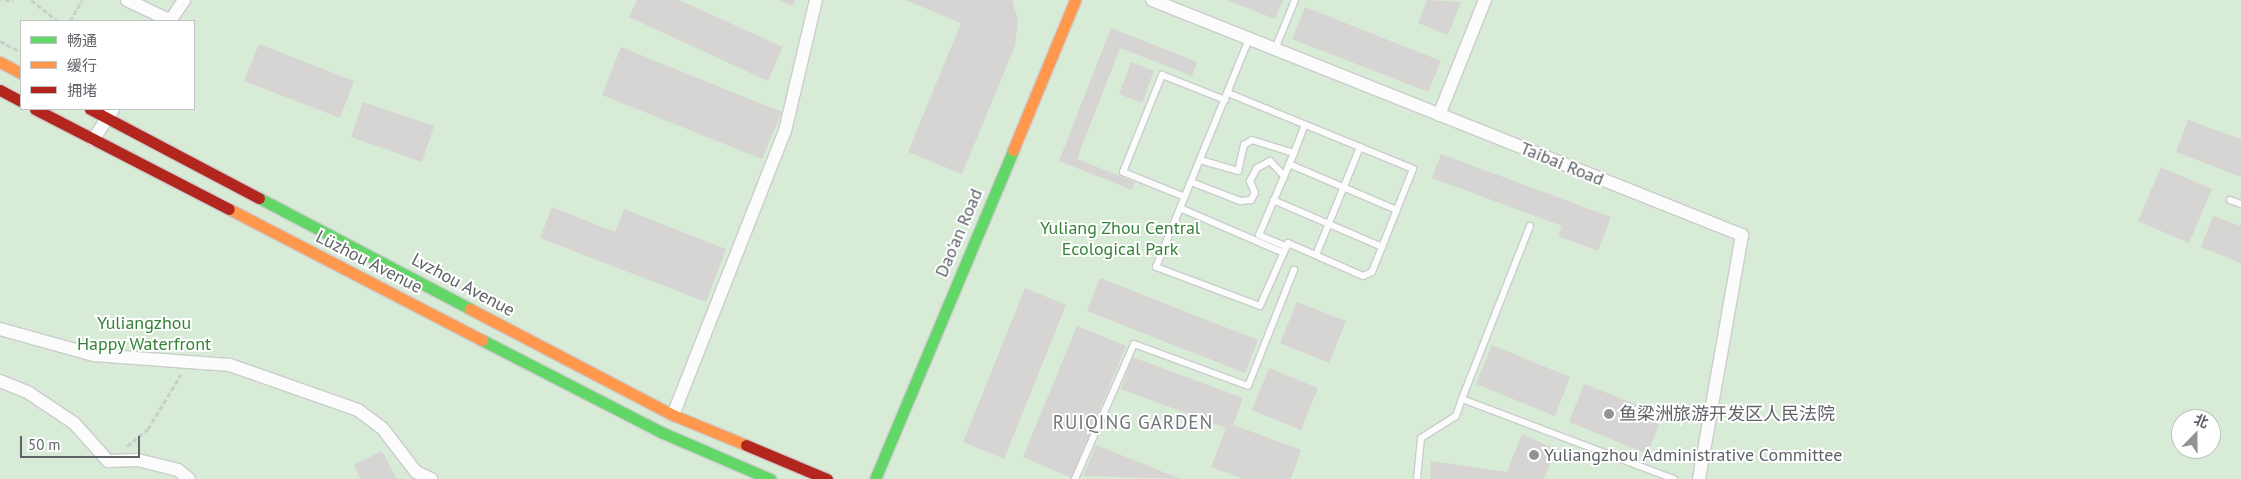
<!DOCTYPE html>
<html>
<head>
<meta charset="utf-8">
<style>
	body { margin:0 }
	#map { position:relative; width:2241px; height:479px; overflow:hidden; background:#efeeea; font-family:"PT Sans","Noto Sans SC",sans-serif }
	div>[style] { position:absolute }
	.green>* { inset:0; background:#d8ebd6 }
	.building>* { inset:0; background:#d6d5d3 }
	.path>* { height:3px; margin-top:-1.5px; transform-origin:0; background:repeating-linear-gradient(90deg,#cacfcc 0 5px,transparent 0 7.5px) }
	.roads { filter:drop-shadow(1px 0 #cbcccc) drop-shadow(-1px 0 #cbcccc) drop-shadow(0 1px #cbcccc) drop-shadow(0 -1px #cbcccc) }
	.lane>* { height:6px; margin:-3px; padding:0 3px; transform-origin:3px; border-radius:3px; background:#fdfcfc }
	.street>* { height:12px; margin:-6px; padding:0 6px; transform-origin:6px; border-radius:6px; background:#fdfcfc }
	.fast>* { height:11px; margin:-5.5px; padding:0 5.5px; transform-origin:5.5px; border-radius:5.5px; background:#63d668 }
	.slow>* { height:11px; margin:-5.5px; padding:0 5.5px; transform-origin:5.5px; border-radius:5.5px; background:#ff974d }
	.jam>* { height:11px; margin:-5.5px; padding:0 5.5px; transform-origin:5.5px; border-radius:5.5px; background:#b3261e }
	.dots>* { width:14px; height:14px; translate:-50% -50%; box-sizing:border-box; border:2px solid #fff; border-radius:50% }
	span { translate:-50% -50%; white-space:nowrap; text-align:center; line-height:1.15; -webkit-text-stroke:4px #fff; paint-order:stroke }
	.street-label { font-size:18px; color:#5f6368 }
	.park-label { font-size:18px; color:#348238 }
	.poi-label { font-size:18px; color:#5f6368 }
	.left { translate:0 -50%; text-align:left }
	.neighbourhood-label { font-size:19px; color:#70757a; letter-spacing:1px }
	.legend { position:absolute; left:20px; top:20px; width:175px; height:90px; box-sizing:border-box; background:#fff; border:1px solid #bfc1c3; margin:0; padding:6px 9px; list-style:none; font-size:15px; color:#5f6368 }
	.legend li { display:flex; align-items:center; gap:10px; height:25px }
	.legend b { width:25px; border:1px solid #bfc1c3 }
	.north { position:absolute; left:2171px; top:409px; width:50px; height:50px; box-sizing:border-box; background:#fff; border:1px solid #bfc1c3; border-radius:50%; rotate:22deg; font-size:14px; font-weight:700; line-height:20px; text-align:center; color:#5f6368 }
	.north::after { content:''; display:block; margin:auto; width:18px; height:22px; background:#919496; clip-path:polygon(50% 0,100% 100%,50% 72%,0 100%) }
	.scale { position:absolute; left:20px; top:436px; width:120px; height:22px; box-sizing:border-box; border:2px solid #5f6368; border-top:0; padding-left:6px; font-size:15px; line-height:18px; white-space:nowrap; color:#5f6368; -webkit-text-stroke:4px #fff; paint-order:stroke }
</style>
</head>
<body>
<div id="map">
	<div class="green">
		<i style="clip-path:polygon(evenodd,0 0,2241px 0,2241px 479px,0 479px,0 0,21px 21px,194px 21px,194px 109px,21px 109px,21px 21px,0 0,2181px 419px,2211px 419px,2211px 449px,2181px 449px,2181px 419px)"></i>
	</div>
	<div class="building">
		<i style="clip-path:polygon(637px 0,679px 0,783px 47px,768px 81px,629px 17px)"></i>
		<i style="clip-path:polygon(779px 0,795px 0,793px 6px)"></i>
		<i style="clip-path:polygon(905px 0,1012px 0,1018px 20px,1015px 46px,962px 174px,908px 152px,961px 23px)"></i>
		<i style="clip-path:polygon(1227px 0,1283px 0,1275px 19px)"></i>
		<i style="clip-path:polygon(1427px 0,1461px 2px,1448px 35px,1418px 23px)"></i>
		<i style="clip-path:polygon(1305px 7px,1441px 61px,1428px 92px,1292px 39px)"></i>
		<i style="clip-path:polygon(1111px 28px,1197px 62px,1192px 76px,1120px 48px,1077px 159px,1135px 182px,1132px 190px,1059px 161px)"></i>
		<i style="clip-path:polygon(259px 44px,354px 81px,340px 118px,244px 81px)"></i>
		<i style="clip-path:polygon(621px 47px,782px 112px,762px 159px,602px 95px)"></i>
		<i style="clip-path:polygon(1131px 62px,1154px 71px,1142px 103px,1119px 94px)"></i>
		<i style="clip-path:polygon(363px 102px,434px 126px,422px 162px,351px 137px)"></i>
		<i style="clip-path:polygon(2188px 120px,2241px 139px,2241px 177px,2176px 152px)"></i>
		<i style="clip-path:polygon(1441px 154px,1611px 217px,1598px 251px,1558px 236px,1562px 226px,1432px 178px)"></i>
		<i style="clip-path:polygon(2161px 167px,2212px 189px,2189px 243px,2138px 221px)"></i>
		<i style="clip-path:polygon(552px 207px,615px 232px,624px 209px,726px 249px,706px 302px,540px 238px)"></i>
		<i style="clip-path:polygon(2213px 216px,2241px 226px,2241px 263px,2201px 247px)"></i>
		<i style="clip-path:polygon(1100px 278px,1258px 340px,1245px 373px,1087px 311px)"></i>
		<i style="clip-path:polygon(1025px 288px,1066px 305px,1004px 459px,963px 442px)"></i>
		<i style="clip-path:polygon(1297px 302px,1346px 321px,1329px 363px,1280px 343px)"></i>
		<i style="clip-path:polygon(1077px 326px,1126px 346px,1072px 478px,1023px 457px)"></i>
		<i style="clip-path:polygon(1492px 345px,1570px 377px,1555px 416px,1476px 384px)"></i>
		<i style="clip-path:polygon(1132px 357px,1243px 398px,1233px 425px,1301px 450px,1291px 479px,1243px 479px,1211px 467px,1226px 428px,1121px 389px)"></i>
		<i style="clip-path:polygon(1269px 368px,1318px 388px,1301px 430px,1252px 410px)"></i>
		<i style="clip-path:polygon(1584px 384px,1663px 415px,1647px 454px,1569px 422px)"></i>
		<i style="clip-path:polygon(1522px 434px,1556px 449px,1544px 479px,1430px 479px,1431px 461px,1507px 472px)"></i>
		<i style="clip-path:polygon(1096px 445px,1181px 479px,1083px 476px)"></i>
		<i style="clip-path:polygon(382px 451px,397px 479px,360px 479px,354px 465px)"></i>
	</div>
	<div class="path">
		<i style="left:5px;top:0;width:8px"></i>
		<i style="left:31px;top:0;width:34px;rotate:38deg"></i>
		<i style="left:0;top:1px;width:1px;rotate:-45deg"></i>
		<i style="left:70px;top:21px;width:24px;rotate:-60deg"></i>
		<i style="left:0;top:41px;width:24px;rotate:28deg"></i>
		<i style="left:127px;top:446px;width:27px;rotate:-39deg"></i>
		<i style="left:148px;top:429px;width:64px;rotate:-59deg"></i>
	</div>
	<div class="roads">
		<div class="lane">
			<i style="left:1275px;top:49px;width:53px;rotate:-67.8deg"></i>
			<i style="left:1228px;top:93px;width:200px;rotate:22.3deg"></i>
			<i style="left:1413px;top:169px;width:111px;rotate:111.7deg"></i>
			<i style="left:1372px;top:272px;width:10px;rotate:156deg"></i>
			<i style="left:1363px;top:276px;width:82px;rotate:-156.3deg"></i>
			<i style="left:1288px;top:243px;width:69px;rotate:114deg"></i>
			<i style="left:1260px;top:306px;width:111px;rotate:-159.4deg"></i>
			<i style="left:1156px;top:267px;width:246px;rotate:-67.8deg"></i>
			<i style="left:1294px;top:153px;width:30px;rotate:-69deg"></i>
			<i style="left:1200px;top:160px;width:40px;rotate:16deg"></i>
			<i style="left:1238px;top:171px;width:27px;rotate:-77deg"></i>
			<i style="left:1244px;top:145px;width:9px;rotate:-32deg"></i>
			<i style="left:1252px;top:140px;width:44px;rotate:17.2deg"></i>
			<i style="left:1294px;top:153px;width:89px;rotate:113.1deg"></i>
			<i style="left:1259px;top:235px;width:30px;rotate:23deg"></i>
			<i style="left:1289px;top:164px;width:117px;rotate:23.1deg"></i>
			<i style="left:1191px;top:182px;width:53px;rotate:21.2deg"></i>
			<i style="left:1240px;top:201px;width:11px;rotate:-5deg"></i>
			<i style="left:1251px;top:200px;width:8px;rotate:-60deg"></i>
			<i style="left:1255px;top:193px;width:13px;rotate:-113deg"></i>
			<i style="left:1250px;top:181px;width:15px;rotate:-62deg"></i>
			<i style="left:1257px;top:168px;width:15px;rotate:-28deg"></i>
			<i style="left:1270px;top:161px;width:21px;rotate:47deg"></i>
			<i style="left:1185px;top:197px;width:67px;rotate:-158deg"></i>
			<i style="left:1123px;top:172px;width:105px;rotate:-68.1deg"></i>
			<i style="left:1162px;top:75px;width:68px;rotate:21.6deg"></i>
			<i style="left:1273px;top:200px;width:119px;rotate:23.3deg"></i>
			<i style="left:2230px;top:200px;width:12px;rotate:20deg"></i>
			<i style="left:1180px;top:208px;width:113px;rotate:23.4deg"></i>
			<i style="left:1530px;top:226px;width:186px;rotate:111.5deg"></i>
			<i style="left:1462px;top:399px;width:227px;rotate:20.7deg"></i>
			<i style="left:1316px;top:255px;width:117px;rotate:-67.8deg"></i>
			<i style="left:1075px;top:479px;width:147px;rotate:-66.4deg"></i>
			<i style="left:1134px;top:344px;width:121px;rotate:20.2deg"></i>
			<i style="left:1248px;top:386px;width:125px;rotate:-68.4deg"></i>
			<i style="left:1417px;top:479px;width:41px;rotate:-84.4deg"></i>
			<i style="left:1421px;top:438px;width:41px;rotate:-32.2deg"></i>
			<i style="left:1456px;top:416px;width:18px;rotate:-71deg"></i>
		</div>
		<div class="street">
			<i style="left:127px;top:0;width:49px;rotate:25.5deg"></i>
			<i style="left:1152px;top:0;width:635px;rotate:21.72deg"></i>
			<i style="left:1742px;top:235px;width:248px;rotate:100deg"></i>
			<i style="left:170px;top:21px;width:25px;rotate:-56deg"></i>
			<i style="left:1439px;top:115px;width:124px;rotate:-68.2deg"></i>
			<i style="left:93px;top:140px;width:37px;rotate:-57deg"></i>
			<i style="left:0;top:329px;width:98px;rotate:15.5deg"></i>
			<i style="left:94px;top:355px;width:136px;rotate:4.2deg"></i>
			<i style="left:230px;top:365px;width:136px;rotate:19.4deg"></i>
			<i style="left:358px;top:410px;width:31px;rotate:37deg"></i>
			<i style="left:383px;top:429px;width:54px;rotate:52.5deg"></i>
			<i style="left:416px;top:472px;width:17px;rotate:25deg"></i>
			<i style="left:0;top:381px;width:31px;rotate:22deg"></i>
			<i style="left:29px;top:393px;width:54px;rotate:33.7deg"></i>
			<i style="left:74px;top:423px;width:51px;rotate:48.2deg"></i>
			<i style="left:108px;top:461px;width:30px;rotate:-2deg"></i>
			<i style="left:138px;top:460px;width:41px;rotate:14deg"></i>
			<i style="left:178px;top:470px;width:14px;rotate:39deg"></i>
			<i style="left:673px;top:415px;width:305px;rotate:-68.5deg"></i>
			<i style="left:785px;top:131px;width:135px;rotate:-76.7deg"></i>
		</div>
		<div class="fast">
			<i style="left:259px;top:198px;width:238px;rotate:27.7deg"></i>
			<i style="left:482px;top:340px;width:201px;rotate:27.2deg"></i>
			<i style="left:661px;top:432px;width:119px;rotate:23.3deg"></i>
			<i style="left:875px;top:479px;width:357px;rotate:-67.2deg"></i>
		</div>
		<div class="slow">
			<i style="left:0;top:62px;width:24px;rotate:28deg"></i>
			<i style="left:1013px;top:150px;width:162px;rotate:-67.5deg"></i>
			<i style="left:229px;top:209px;width:285px;rotate:27.4deg"></i>
			<i style="left:470px;top:309px;width:229px;rotate:27.6deg"></i>
			<i style="left:673px;top:415px;width:79px;rotate:22.3deg"></i>
		</div>
		<div class="jam">
			<i style="left:0;top:90px;width:24px;rotate:28deg"></i>
			<i style="left:35px;top:109px;width:218px;rotate:27.3deg"></i>
			<i style="left:90px;top:109px;width:191px;rotate:27.8deg"></i>
			<i style="left:746px;top:445px;width:88px;rotate:22.8deg"></i>
		</div>
	</div>
	<div class="dots">
		<i style="left:1609px;top:414px;background:#919496"></i>
		<i style="left:1534px;top:455px;background:#919496"></i>
	</div>
	<div class="street-label">
		<span style="left:1562px;top:164px;rotate:22deg">Taibai Road</span>
		<span style="left:959px;top:233px;rotate:-67deg">Dao'an Road</span>
		<span style="left:369px;top:262px;rotate:27deg">Lüzhou Avenue</span>
		<span style="left:463px;top:285px;rotate:28deg">Lvzhou Avenue</span>
	</div>
	<div class="park-label">
		<span style="left:1120px;top:239px">Yuliang Zhou Central<br>Ecological Park</span>
		<span style="left:144px;top:334px">Yuliangzhou<br>Happy Waterfront</span>
	</div>
	<div class="poi-label">
		<span class="left" style="left:1619px;top:414px">鱼梁洲旅游开发区人民法院</span>
		<span class="left" style="left:1544px;top:455px">Yuliangzhou Administrative Committee</span>
	</div>
	<div class="neighbourhood-label">
		<span style="left:1133px;top:423px">RUIQING GARDEN</span>
	</div>
	<ul class="legend">
	<li><b style="height:6px;background:#63d668"></b>畅通</li>
	<li><b style="height:6px;background:#ff974d"></b>缓行</li>
	<li><b style="height:6px;background:#b3261e"></b>拥堵</li>
	</ul>
	<div class="north">北</div>
	<div class="scale">50 m</div>
</div>
</body>
</html>
